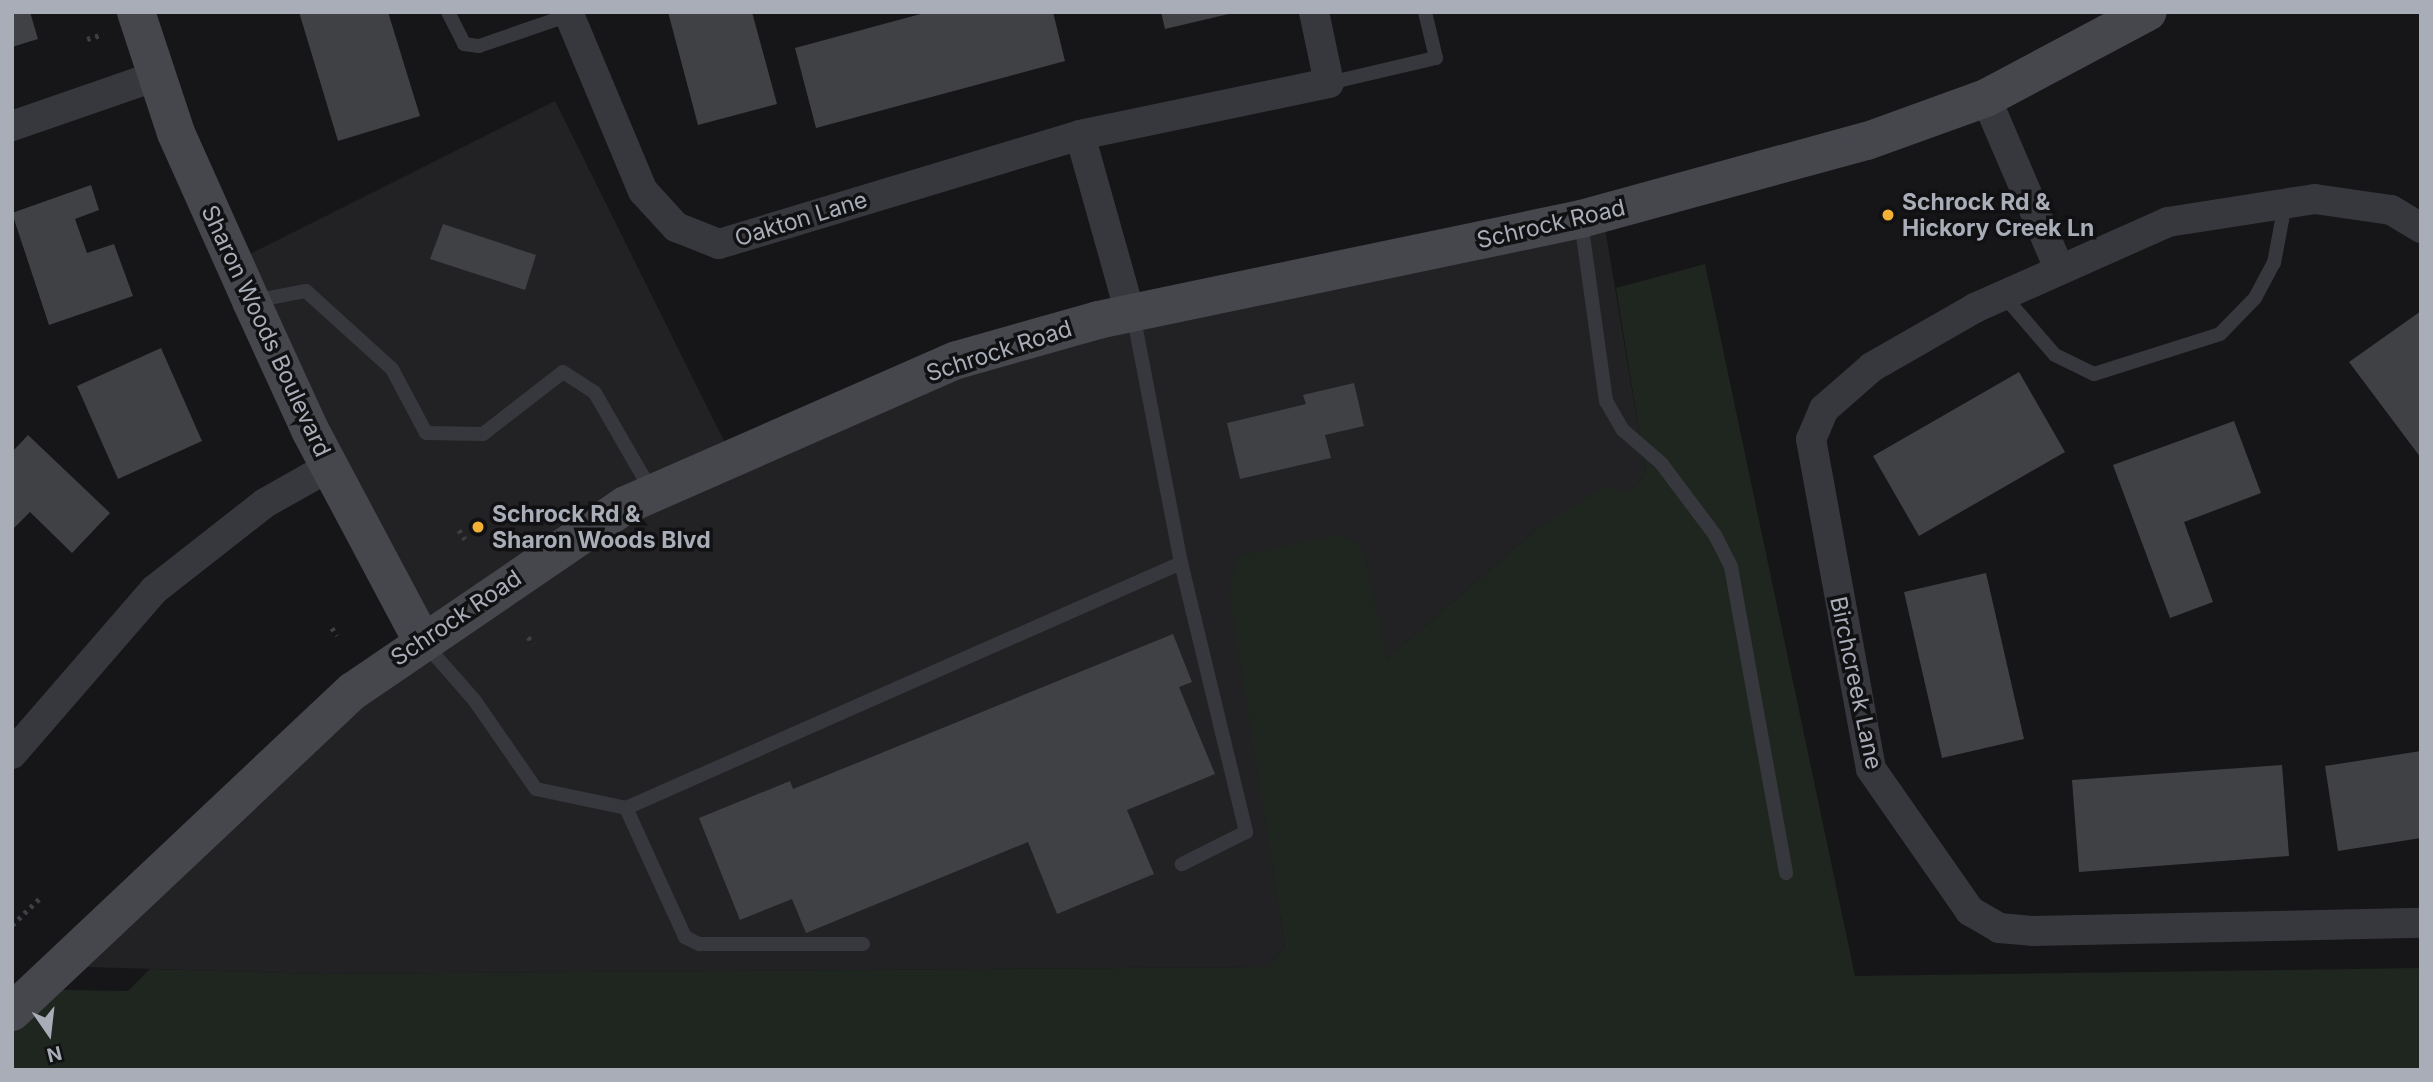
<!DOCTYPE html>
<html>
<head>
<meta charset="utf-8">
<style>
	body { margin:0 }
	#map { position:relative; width:2433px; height:1082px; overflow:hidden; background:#161618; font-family:Inter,sans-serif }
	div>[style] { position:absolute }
	.built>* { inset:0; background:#222225 }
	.green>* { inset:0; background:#1e261f }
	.building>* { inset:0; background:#404145 }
	.path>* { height:4.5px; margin-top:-2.25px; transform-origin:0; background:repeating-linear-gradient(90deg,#3d3f44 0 3.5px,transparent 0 8.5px) }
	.lane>* { height:14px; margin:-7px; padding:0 7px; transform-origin:7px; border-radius:7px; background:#37383d }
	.street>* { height:30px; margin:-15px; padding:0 15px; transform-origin:15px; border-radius:15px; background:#37383d }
	.secondary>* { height:38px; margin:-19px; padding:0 19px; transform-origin:19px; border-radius:19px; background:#45474d }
	.dots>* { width:19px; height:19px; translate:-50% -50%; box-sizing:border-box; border:4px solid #111113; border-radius:50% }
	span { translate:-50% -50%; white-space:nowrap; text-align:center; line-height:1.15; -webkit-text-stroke:7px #111113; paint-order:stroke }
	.poi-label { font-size:23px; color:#a8adb8; font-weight:700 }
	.left { translate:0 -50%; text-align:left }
	.street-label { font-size:23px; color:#a8adb8 }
	.frame { position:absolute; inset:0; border:14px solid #a8adb8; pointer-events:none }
	.north { position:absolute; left:14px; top:998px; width:70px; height:70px; -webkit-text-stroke:5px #111113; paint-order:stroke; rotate:166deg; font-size:19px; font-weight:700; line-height:28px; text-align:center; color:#a8adb8 }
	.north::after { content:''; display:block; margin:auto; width:24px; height:32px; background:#a8adb8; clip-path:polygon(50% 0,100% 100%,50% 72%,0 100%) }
</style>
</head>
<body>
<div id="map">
	<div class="built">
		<i style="clip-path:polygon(555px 101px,730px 453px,943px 372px,1602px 210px,1646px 474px,1628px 494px,1539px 527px,1386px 660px,1364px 550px,1230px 591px,1285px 947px,1267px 967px,321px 974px,54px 966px,425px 629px,220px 269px)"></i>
	</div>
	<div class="green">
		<i style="clip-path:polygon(1705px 264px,1855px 976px,2421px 968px,2421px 1070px,12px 1070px,12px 989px,128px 991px,150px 969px,321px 974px,1267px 967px,1285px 947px,1229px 591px,1237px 556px,1342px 534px,1364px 550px,1387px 659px,1539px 527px,1607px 486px,1628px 494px,1646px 474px,1616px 288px)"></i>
	</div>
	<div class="building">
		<i style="clip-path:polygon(12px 12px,30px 12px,38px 39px,12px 47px)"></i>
		<i style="clip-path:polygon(299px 12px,388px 12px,420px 116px,338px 141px)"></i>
		<i style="clip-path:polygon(668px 12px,752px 12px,777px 104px,698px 125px)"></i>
		<i style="clip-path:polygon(928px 12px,1053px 12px,1065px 61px,816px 128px,795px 48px)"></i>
		<i style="clip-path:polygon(1161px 12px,1233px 12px,1233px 13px,1165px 29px)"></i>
		<i style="clip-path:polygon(91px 185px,99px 210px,75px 219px,87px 253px,114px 244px,133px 296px,49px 325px,12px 213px)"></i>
		<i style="clip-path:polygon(443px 224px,536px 255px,525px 290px,430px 259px)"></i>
		<i style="clip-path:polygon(2421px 311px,2421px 458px,2349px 362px)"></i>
		<i style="clip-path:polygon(161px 348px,202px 441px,118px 479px,77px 386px)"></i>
		<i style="clip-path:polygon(2019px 372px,2065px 452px,1919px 536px,1873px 456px)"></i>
		<i style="clip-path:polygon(1354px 383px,1364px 426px,1325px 435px,1331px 458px,1240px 479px,1227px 423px,1306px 404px,1303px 395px)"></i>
		<i style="clip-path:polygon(2234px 421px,2261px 493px,2184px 522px,2213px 602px,2170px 618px,2113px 465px)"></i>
		<i style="clip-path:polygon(28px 435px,110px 513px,72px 553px,30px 512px,12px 530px,12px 452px)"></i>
		<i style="clip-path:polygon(1986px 573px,2024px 739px,1942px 758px,1904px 592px)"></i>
		<i style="clip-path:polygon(1173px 634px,1192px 682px,1179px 687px,1215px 774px,1127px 810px,1154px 874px,1057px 914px,1028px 842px,806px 933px,792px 899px,740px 920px,699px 818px,790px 781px,793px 789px)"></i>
		<i style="clip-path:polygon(2421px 751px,2421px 838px,2338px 851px,2325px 766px)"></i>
		<i style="clip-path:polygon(2282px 765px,2289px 856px,2079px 872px,2072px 780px)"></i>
	</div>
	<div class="path">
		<i style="left:87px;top:39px;width:17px;rotate:-17deg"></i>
		<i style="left:459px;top:530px;width:11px;rotate:56deg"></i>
		<i style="left:332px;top:628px;width:9px;rotate:54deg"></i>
		<i style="left:528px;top:637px;width:9px;rotate:49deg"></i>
		<i style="left:12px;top:925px;width:40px;rotate:-44deg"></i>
	</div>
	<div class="lane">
		<i style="left:448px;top:12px;width:36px;rotate:63deg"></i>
		<i style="left:464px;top:44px;width:15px;rotate:8deg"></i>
		<i style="left:479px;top:46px;width:95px;rotate:-19deg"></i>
		<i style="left:1329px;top:83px;width:110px;rotate:-13.2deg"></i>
		<i style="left:1436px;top:58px;width:47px;rotate:-103.4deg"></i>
		<i style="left:1581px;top:221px;width:182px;rotate:82.1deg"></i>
		<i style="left:1606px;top:401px;width:34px;rotate:60deg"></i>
		<i style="left:1623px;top:430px;width:50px;rotate:41deg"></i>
		<i style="left:1661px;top:463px;width:90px;rotate:53.1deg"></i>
		<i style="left:1715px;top:535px;width:36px;rotate:63deg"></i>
		<i style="left:1731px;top:567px;width:311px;rotate:79.8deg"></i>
		<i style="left:2003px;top:295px;width:79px;rotate:49.1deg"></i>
		<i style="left:2055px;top:355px;width:43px;rotate:26deg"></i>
		<i style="left:2094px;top:374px;width:132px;rotate:-17.6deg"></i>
		<i style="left:2220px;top:334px;width:50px;rotate:-45.8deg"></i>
		<i style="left:2255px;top:298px;width:40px;rotate:-62deg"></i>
		<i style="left:2274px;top:263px;width:60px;rotate:-79.4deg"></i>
		<i style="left:253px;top:301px;width:54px;rotate:-10.7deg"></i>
		<i style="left:306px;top:291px;width:116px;rotate:42.2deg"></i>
		<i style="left:392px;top:369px;width:72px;rotate:62deg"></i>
		<i style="left:426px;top:433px;width:57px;rotate:1deg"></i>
		<i style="left:483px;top:434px;width:101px;rotate:-37.8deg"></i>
		<i style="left:563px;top:372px;width:38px;rotate:33deg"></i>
		<i style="left:595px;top:393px;width:114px;rotate:60.1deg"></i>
		<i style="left:1181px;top:563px;width:277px;rotate:76.4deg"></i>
		<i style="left:1246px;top:832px;width:72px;rotate:153.4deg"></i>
		<i style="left:426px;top:645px;width:74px;rotate:48.8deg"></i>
		<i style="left:475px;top:701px;width:107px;rotate:55.3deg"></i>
		<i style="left:536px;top:789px;width:92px;rotate:11.9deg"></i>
		<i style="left:626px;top:808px;width:607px;rotate:-23.82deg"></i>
		<i style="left:1181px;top:563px;width:254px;rotate:-100.9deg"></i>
		<i style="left:626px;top:808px;width:142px;rotate:65.4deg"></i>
		<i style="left:685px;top:937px;width:16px;rotate:27deg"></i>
		<i style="left:699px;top:944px;width:164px"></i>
	</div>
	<div class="street">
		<i style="left:568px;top:12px;width:194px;rotate:67.3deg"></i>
		<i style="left:643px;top:191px;width:49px;rotate:47.5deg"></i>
		<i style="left:676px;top:227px;width:46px;rotate:21.6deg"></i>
		<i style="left:719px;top:244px;width:377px;rotate:-16.8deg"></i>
		<i style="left:1080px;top:135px;width:254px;rotate:-11.8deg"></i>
		<i style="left:1329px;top:83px;width:73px;rotate:-101.9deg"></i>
		<i style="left:1986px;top:98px;width:185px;rotate:66.8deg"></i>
		<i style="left:12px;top:126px;width:152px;rotate:-19.1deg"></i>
		<i style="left:1080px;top:135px;width:185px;rotate:74.3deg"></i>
		<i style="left:2421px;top:228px;width:35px;rotate:-149deg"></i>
		<i style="left:2391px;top:210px;width:77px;rotate:-171.8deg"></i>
		<i style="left:2315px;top:199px;width:149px;rotate:171.1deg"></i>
		<i style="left:2168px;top:222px;width:211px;rotate:156deg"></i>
		<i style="left:1975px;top:308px;width:119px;rotate:150.2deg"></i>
		<i style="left:1872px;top:367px;width:64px;rotate:138.8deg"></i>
		<i style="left:1824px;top:409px;width:33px;rotate:113deg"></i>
		<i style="left:1811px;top:439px;width:335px;rotate:79.7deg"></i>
		<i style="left:1871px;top:769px;width:173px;rotate:55.1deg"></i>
		<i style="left:1970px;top:911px;width:34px;rotate:30deg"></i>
		<i style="left:1999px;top:928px;width:33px;rotate:5deg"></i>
		<i style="left:2032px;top:931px;width:389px;rotate:-1.2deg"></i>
		<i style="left:12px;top:754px;width:217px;rotate:-49.1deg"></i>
		<i style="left:154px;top:590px;width:141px;rotate:-38.1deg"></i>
		<i style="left:265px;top:503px;width:73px;rotate:-29.4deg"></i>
	</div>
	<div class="secondary">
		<i style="left:136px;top:12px;width:127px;rotate:71.7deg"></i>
		<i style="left:176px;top:133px;width:184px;rotate:65.9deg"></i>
		<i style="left:251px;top:301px;width:142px;rotate:65.4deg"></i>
		<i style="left:310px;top:430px;width:237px;rotate:62deg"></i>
		<i style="left:12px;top:1012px;width:468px;rotate:-43.3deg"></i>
		<i style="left:353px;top:691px;width:330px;rotate:-34.3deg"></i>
		<i style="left:626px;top:505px;width:361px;rotate:-23.7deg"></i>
		<i style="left:957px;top:360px;width:147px;rotate:-15.8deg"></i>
		<i style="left:1098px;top:320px;width:493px;rotate:-11.8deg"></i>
		<i style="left:1581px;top:219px;width:296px;rotate:-15.3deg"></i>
		<i style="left:1867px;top:141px;width:127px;rotate:-19.9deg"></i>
		<i style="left:1986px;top:98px;width:183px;rotate:-28deg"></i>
	</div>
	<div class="dots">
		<i style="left:1888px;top:215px;background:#f2b134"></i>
		<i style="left:478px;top:527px;background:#f2b134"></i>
	</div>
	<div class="poi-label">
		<span class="left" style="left:1902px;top:215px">Schrock Rd &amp;<br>Hickory Creek Ln</span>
		<span class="left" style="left:492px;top:527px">Schrock Rd &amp;<br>Sharon Woods Blvd</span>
	</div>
	<div class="street-label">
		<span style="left:801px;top:219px;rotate:-17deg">Oakton Lane</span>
		<span style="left:1551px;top:224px;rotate:-13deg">Schrock Road</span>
		<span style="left:266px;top:331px;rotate:65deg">Sharon Woods Boulevard</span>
		<span style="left:999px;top:351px;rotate:-18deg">Schrock Road</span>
		<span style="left:456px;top:618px;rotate:-34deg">Schrock Road</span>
		<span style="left:1856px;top:683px;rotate:78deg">Birchcreek Lane</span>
	</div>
	<div class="frame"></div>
	<div class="north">N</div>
</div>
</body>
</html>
